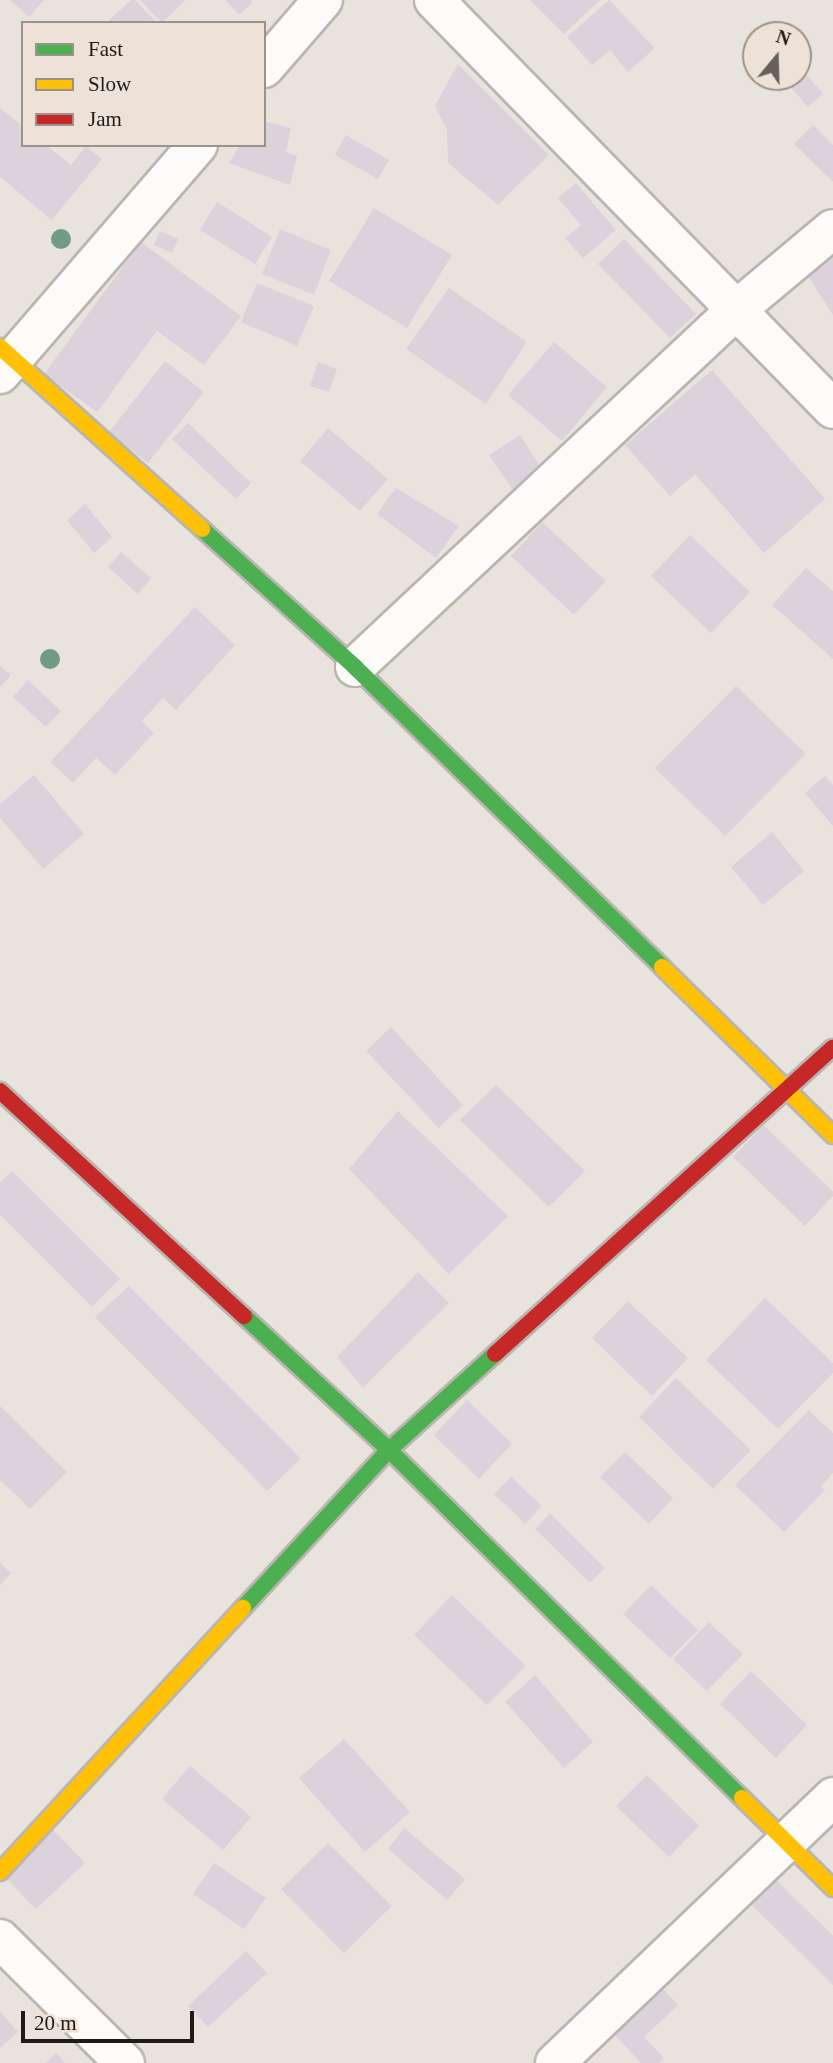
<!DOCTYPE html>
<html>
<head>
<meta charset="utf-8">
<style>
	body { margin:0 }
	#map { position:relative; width:833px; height:2063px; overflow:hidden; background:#e9e3dd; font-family:Georgia,serif }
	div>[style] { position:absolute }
	.building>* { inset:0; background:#dcd2db }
	.roads { filter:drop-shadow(2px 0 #bab5b0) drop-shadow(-2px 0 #bab5b0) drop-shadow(0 2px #bab5b0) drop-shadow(0 -2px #bab5b0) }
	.street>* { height:38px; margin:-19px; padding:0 19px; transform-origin:19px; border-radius:19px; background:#fcfbfa }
	.fast>* { height:16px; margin:-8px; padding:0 8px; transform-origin:8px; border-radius:8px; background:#4caf50 }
	.slow>* { height:16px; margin:-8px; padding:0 8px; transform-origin:8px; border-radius:8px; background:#ffc107 }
	.jam>* { height:16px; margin:-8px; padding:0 8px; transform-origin:8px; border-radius:8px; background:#c62828 }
	.trees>* { width:20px; height:20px; margin:-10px; border-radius:50%; background:#739a82 }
	span { translate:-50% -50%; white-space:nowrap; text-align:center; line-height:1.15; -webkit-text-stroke:5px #eee2d8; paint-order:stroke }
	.legend { position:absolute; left:21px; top:21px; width:245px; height:126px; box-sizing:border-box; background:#eee2d8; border:2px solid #9b928b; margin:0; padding:9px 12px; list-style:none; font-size:21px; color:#1e1a17 }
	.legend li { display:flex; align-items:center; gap:14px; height:35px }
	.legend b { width:35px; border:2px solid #9b928b }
	.north { position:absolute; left:742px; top:21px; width:70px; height:70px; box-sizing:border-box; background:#eee2d8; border:2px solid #9b928b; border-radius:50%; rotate:19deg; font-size:19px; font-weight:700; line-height:28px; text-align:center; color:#1e1a17 }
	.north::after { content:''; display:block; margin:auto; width:24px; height:32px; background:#65605c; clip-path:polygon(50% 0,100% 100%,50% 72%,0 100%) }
	.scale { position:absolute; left:21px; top:2011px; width:173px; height:32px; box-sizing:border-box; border:4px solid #1e1a17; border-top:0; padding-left:9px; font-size:21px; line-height:24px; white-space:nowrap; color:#1e1a17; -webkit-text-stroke:5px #eee2d8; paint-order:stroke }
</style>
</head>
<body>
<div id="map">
	<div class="building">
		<i style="clip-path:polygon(10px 0,44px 0,29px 17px)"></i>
		<i style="clip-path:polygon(131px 0,135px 0,157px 23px,106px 23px)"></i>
		<i style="clip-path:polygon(140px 0,185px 0,162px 23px)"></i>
		<i style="clip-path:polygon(225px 0,251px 0,253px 2px,239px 15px)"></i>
		<i style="clip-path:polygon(530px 0,600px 0,564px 34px)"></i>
		<i style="clip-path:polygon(609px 0,655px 48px,628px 72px,610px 50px,592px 65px,567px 37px)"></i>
		<i style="clip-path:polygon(458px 64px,549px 155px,498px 205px,448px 163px,447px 130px,435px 106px)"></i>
		<i style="clip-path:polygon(800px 67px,823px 94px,808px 107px,785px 80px,798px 77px)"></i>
		<i style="clip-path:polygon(0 108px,23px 126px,23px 145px,46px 145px,71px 165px,86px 146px,102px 159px,52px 220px,0 177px)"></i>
		<i style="clip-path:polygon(264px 121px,291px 128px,286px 152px,297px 156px,290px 185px,229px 163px,240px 145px,264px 145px)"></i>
		<i style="clip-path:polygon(813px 125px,833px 145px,833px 182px,794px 144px)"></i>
		<i style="clip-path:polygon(346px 135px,389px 160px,378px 179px,335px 155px)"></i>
		<i style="clip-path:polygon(576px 183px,616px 230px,583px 258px,565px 238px,581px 225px,558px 198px)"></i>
		<i style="clip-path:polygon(217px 202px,272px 237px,255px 264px,200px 230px)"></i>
		<i style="clip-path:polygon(374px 208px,452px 255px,407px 328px,329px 281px)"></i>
		<i style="clip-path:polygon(280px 229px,331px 250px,314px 295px,262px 274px)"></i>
		<i style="clip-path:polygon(160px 231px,178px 239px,172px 253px,154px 245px)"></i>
		<i style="clip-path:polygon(624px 239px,696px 314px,670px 338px,598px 264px)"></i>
		<i style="clip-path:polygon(141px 242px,241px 316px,204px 365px,157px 331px,97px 412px,44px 374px)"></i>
		<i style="clip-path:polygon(833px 258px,833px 315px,807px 275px)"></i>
		<i style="clip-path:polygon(257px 283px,314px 306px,297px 346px,241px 322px)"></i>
		<i style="clip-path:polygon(449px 288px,527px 342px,486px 404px,406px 349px)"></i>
		<i style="clip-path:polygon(554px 342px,607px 387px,562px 441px,508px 395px)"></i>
		<i style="clip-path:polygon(165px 361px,204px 392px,148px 463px,109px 432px)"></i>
		<i style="clip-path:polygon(318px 362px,337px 369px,329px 392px,310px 386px)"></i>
		<i style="clip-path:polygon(712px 370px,825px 499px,764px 553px,695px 474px,670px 496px,625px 445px)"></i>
		<i style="clip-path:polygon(188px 423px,251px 483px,236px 499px,172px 439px)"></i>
		<i style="clip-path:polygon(328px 428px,388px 479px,360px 511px,300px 461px)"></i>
		<i style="clip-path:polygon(520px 435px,542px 469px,512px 489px,489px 455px)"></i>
		<i style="clip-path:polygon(396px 488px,459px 526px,436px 558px,377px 514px)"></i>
		<i style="clip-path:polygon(85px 504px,112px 537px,94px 553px,67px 520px)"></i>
		<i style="clip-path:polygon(542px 522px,606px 581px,574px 615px,511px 556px)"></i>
		<i style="clip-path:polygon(690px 535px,750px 592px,711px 633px,651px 576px)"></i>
		<i style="clip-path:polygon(121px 552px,151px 578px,138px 594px,108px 567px)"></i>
		<i style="clip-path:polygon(806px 568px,833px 591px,833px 659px,772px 605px)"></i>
		<i style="clip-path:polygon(195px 607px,235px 645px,176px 710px,163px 698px,142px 721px,154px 733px,115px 775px,96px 758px,73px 783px,50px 762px)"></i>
		<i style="clip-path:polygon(0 665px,11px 675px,0 688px)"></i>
		<i style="clip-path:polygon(28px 680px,61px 711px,46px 727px,13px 697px)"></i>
		<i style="clip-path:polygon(736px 686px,806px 754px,725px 836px,655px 768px)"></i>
		<i style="clip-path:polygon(34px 775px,84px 834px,43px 869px,0 818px,0 804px)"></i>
		<i style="clip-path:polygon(825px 776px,833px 785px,833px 826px,805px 793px)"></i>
		<i style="clip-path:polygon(772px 832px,804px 871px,763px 905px,731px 867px)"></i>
		<i style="clip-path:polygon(391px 1027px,463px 1105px,439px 1128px,366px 1051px)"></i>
		<i style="clip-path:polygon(496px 1085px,585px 1171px,549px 1207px,460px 1120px)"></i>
		<i style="clip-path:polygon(398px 1111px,508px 1216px,449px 1274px,349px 1169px)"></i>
		<i style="clip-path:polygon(764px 1125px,833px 1192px,833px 1196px,805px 1226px,733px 1157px)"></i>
		<i style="clip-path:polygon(12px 1171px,120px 1279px,92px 1307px,0 1215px,0 1183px)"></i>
		<i style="clip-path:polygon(418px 1272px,449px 1303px,363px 1388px,337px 1357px)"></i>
		<i style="clip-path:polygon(129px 1286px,301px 1459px,267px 1491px,95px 1317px)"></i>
		<i style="clip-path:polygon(765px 1298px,833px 1363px,833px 1373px,778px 1429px,706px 1360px)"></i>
		<i style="clip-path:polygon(628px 1301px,688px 1358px,652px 1396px,592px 1338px)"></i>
		<i style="clip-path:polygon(676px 1378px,751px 1450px,713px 1489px,639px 1417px)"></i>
		<i style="clip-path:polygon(467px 1400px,512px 1444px,479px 1479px,434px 1435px)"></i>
		<i style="clip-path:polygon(0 1406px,67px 1472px,30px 1509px,0 1480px)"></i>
		<i style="clip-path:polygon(809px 1410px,833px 1433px,833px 1473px,821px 1486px,825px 1490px,784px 1532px,735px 1485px)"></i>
		<i style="clip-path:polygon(625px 1452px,673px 1498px,649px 1524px,600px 1477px)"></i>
		<i style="clip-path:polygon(511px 1477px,542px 1506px,525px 1524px,494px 1494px)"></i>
		<i style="clip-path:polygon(550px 1513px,605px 1568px,590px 1583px,535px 1529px)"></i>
		<i style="clip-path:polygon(0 1563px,11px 1573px,0 1585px)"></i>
		<i style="clip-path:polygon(651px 1585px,698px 1630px,670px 1658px,623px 1614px)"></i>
		<i style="clip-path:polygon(452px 1595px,526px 1666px,487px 1705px,414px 1635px)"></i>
		<i style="clip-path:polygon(709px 1622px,743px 1654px,707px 1691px,673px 1659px)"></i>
		<i style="clip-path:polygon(751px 1671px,807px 1725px,776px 1758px,720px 1704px)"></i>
		<i style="clip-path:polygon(535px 1675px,593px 1742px,564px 1768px,505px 1702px)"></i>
		<i style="clip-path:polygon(344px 1739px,410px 1812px,365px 1852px,299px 1778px)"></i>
		<i style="clip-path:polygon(190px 1766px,251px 1817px,223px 1850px,162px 1799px)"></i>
		<i style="clip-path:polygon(647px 1775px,699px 1826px,669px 1857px,616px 1806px)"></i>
		<i style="clip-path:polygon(52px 1828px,85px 1863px,36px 1909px,3px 1875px)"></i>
		<i style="clip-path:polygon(404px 1828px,465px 1879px,447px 1900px,388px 1849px)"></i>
		<i style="clip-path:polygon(328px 1843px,392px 1906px,344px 1953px,281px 1889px)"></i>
		<i style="clip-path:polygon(214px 1863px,266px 1898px,244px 1929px,193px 1894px)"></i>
		<i style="clip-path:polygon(775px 1879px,833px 1936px,833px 1985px,750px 1903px)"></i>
		<i style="clip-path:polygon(246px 1951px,267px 1973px,208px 2027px,188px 2006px)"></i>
		<i style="clip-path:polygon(659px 1985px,678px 2005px,644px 2037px,664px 2058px,659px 2063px,641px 2063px,610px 2030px)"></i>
		<i style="clip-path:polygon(0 2011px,18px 2032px,0 2048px)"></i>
		<i style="clip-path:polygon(56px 2053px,65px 2063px,46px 2063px)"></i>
	</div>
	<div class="roads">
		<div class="street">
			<i style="left:434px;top:0;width:571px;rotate:45.71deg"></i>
			<i style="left:264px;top:68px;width:90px;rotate:-49.1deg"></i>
			<i style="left:0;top:374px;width:303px;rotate:-49.2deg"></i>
			<i style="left:355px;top:667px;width:522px;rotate:-43.14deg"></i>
			<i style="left:736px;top:310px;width:126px;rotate:-39.9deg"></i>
			<i style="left:0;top:1939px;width:176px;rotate:44.8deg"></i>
			<i style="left:555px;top:2063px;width:385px;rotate:-43.7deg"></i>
		</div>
		<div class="fast">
			<i style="left:202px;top:529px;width:206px;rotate:42deg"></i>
			<i style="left:355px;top:667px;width:429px;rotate:44.3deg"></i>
			<i style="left:244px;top:1316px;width:197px;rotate:42.7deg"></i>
			<i style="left:389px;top:1450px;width:496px;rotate:44.6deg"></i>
			<i style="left:243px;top:1608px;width:215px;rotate:-47.3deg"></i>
			<i style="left:389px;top:1450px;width:143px;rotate:-42.2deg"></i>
		</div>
		<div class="slow">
			<i style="left:0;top:347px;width:272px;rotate:42deg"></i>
			<i style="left:662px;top:967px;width:240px;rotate:44.5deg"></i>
			<i style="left:742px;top:1798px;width:128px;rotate:44.7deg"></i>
			<i style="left:0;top:1872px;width:359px;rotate:-47.4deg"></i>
		</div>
		<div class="jam">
			<i style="left:0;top:1091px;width:332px;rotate:42.7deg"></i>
			<i style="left:495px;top:1354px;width:456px;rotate:-42.2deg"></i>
		</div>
	</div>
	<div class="trees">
		<i style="left:61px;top:239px"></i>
		<i style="left:50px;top:659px"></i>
	</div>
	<ul class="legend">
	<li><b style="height:9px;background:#4caf50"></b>Fast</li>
	<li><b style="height:9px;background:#ffc107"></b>Slow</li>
	<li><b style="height:9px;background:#c62828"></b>Jam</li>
	</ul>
	<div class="north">N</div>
	<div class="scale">20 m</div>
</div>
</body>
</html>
